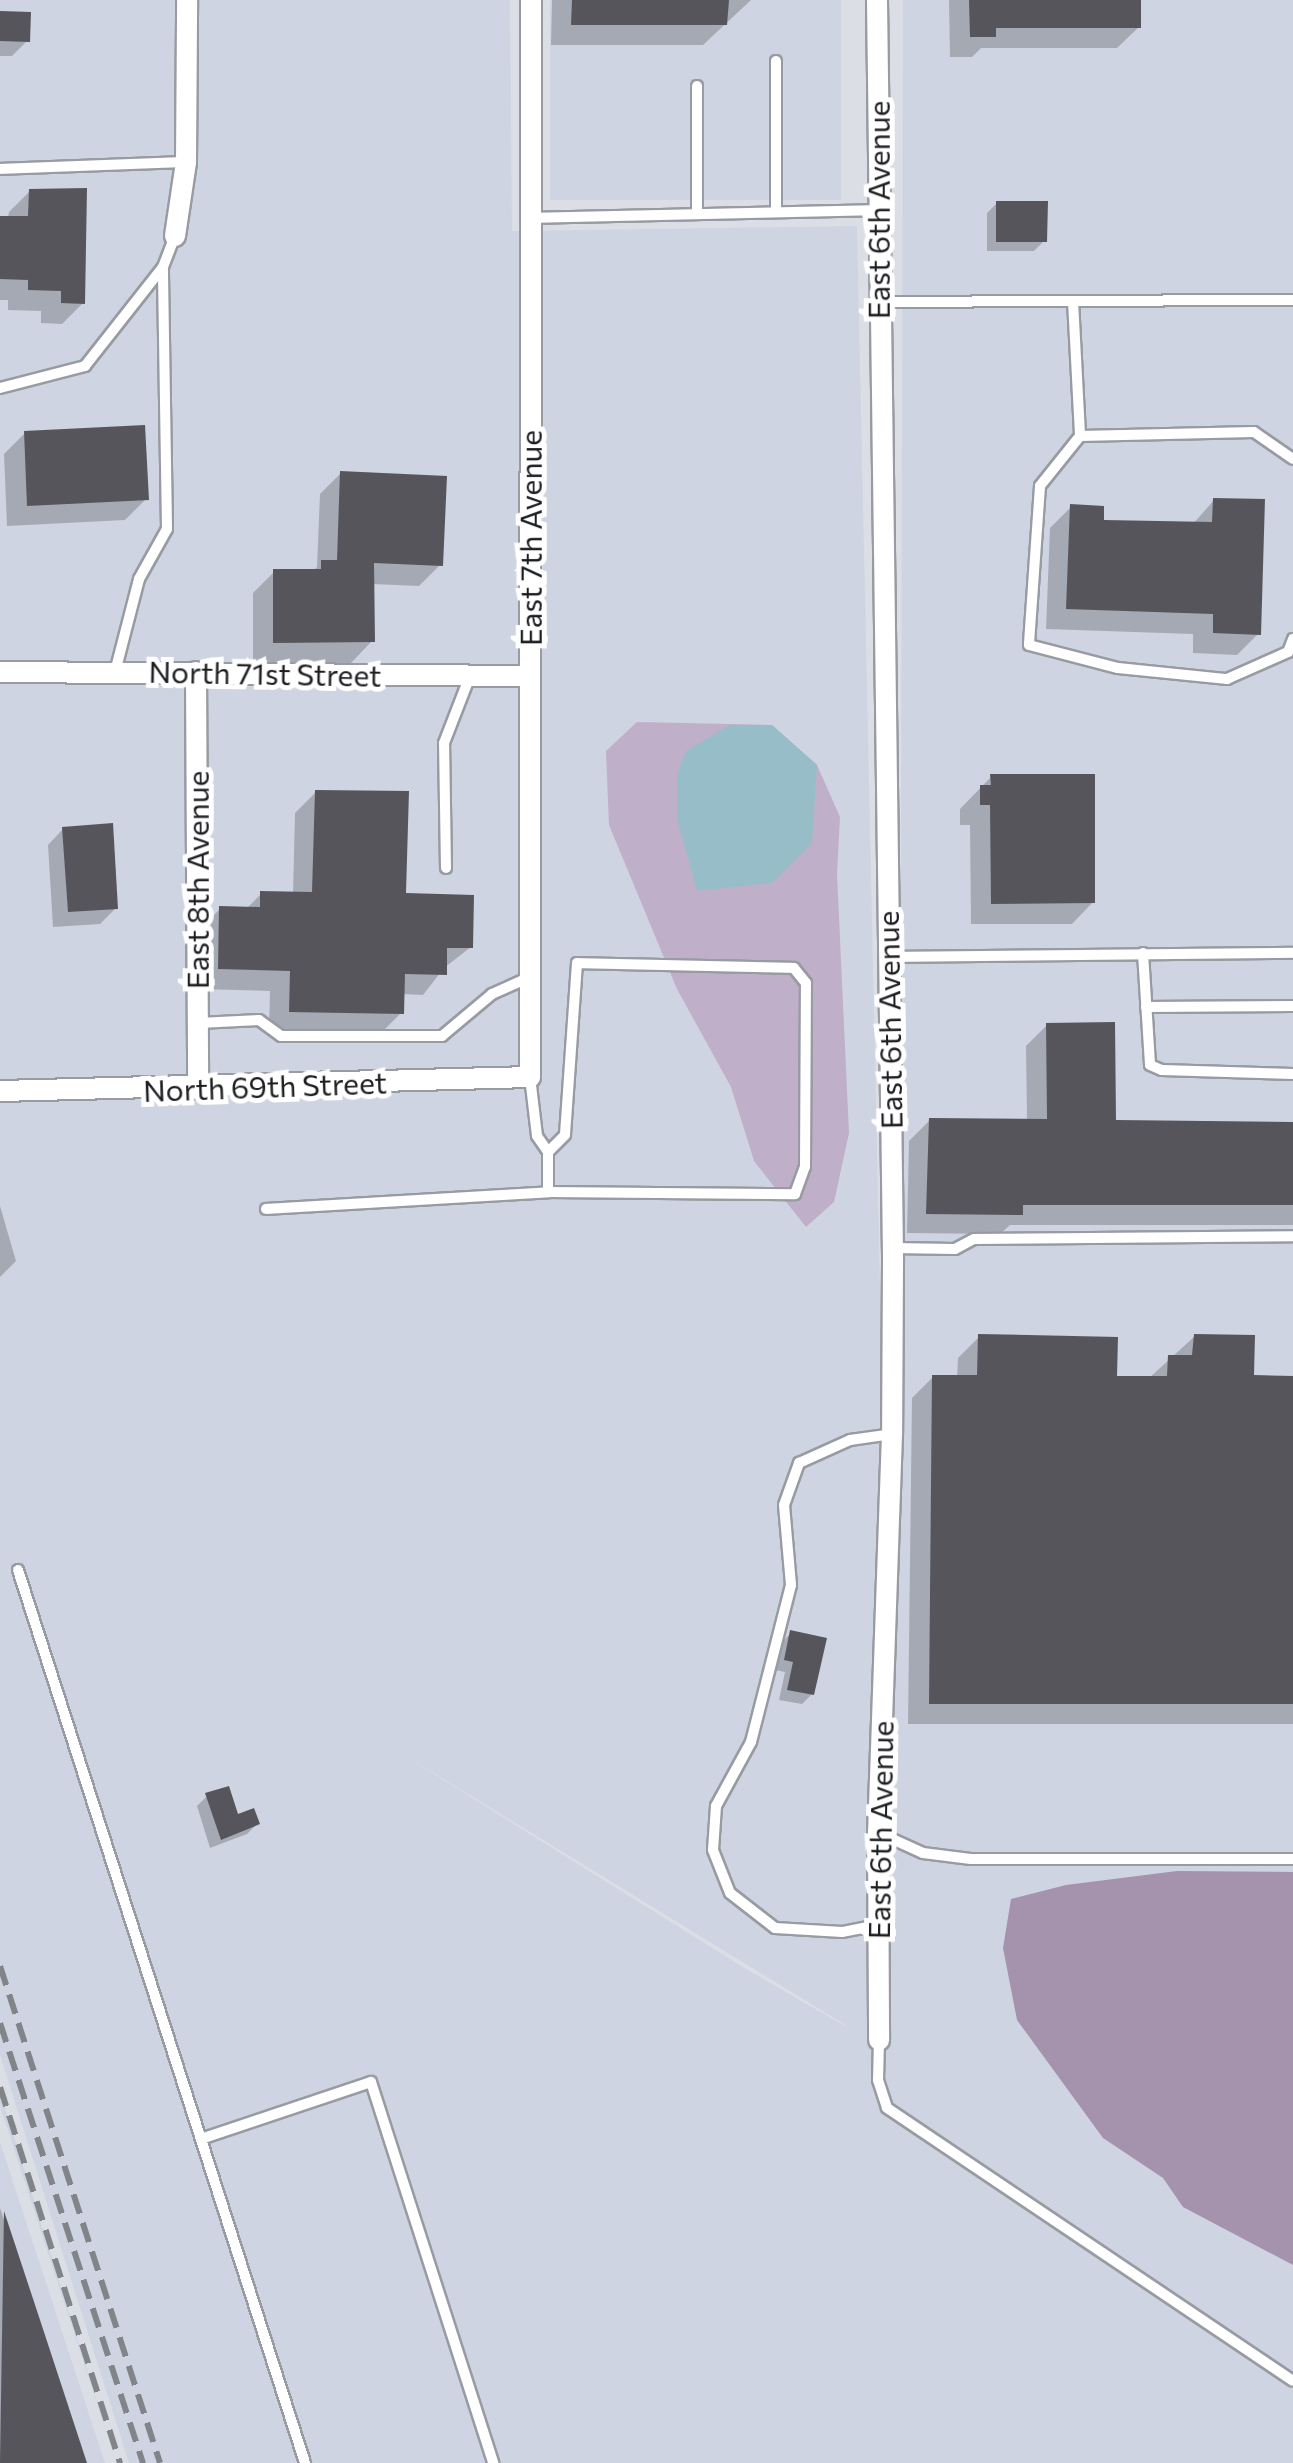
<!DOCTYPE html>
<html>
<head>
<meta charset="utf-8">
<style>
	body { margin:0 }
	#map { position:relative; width:1293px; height:2463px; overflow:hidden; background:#dbdfe5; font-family:Commissioner,sans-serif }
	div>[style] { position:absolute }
	.built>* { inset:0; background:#ced4e2 }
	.green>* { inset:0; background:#c0afc8 }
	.forest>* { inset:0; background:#a592ad }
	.water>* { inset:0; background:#97bec8 }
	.shadow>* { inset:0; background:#0003 }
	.building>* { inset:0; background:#56555b }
	.roads { filter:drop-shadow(2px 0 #989ba1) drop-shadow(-2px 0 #989ba1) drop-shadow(0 2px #989ba1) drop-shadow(0 -2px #989ba1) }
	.service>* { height:10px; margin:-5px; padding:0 5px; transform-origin:5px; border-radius:5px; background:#fff }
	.minor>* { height:20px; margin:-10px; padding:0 10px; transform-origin:10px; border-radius:10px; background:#fff }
	.rail>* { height:6px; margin-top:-3px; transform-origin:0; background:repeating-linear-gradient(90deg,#818488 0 20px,transparent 0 30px) }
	span { translate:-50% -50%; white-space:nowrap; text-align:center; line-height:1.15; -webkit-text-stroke:10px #fff; paint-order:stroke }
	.street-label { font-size:30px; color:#1d1e21 }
</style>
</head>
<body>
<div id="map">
	<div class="built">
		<i style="clip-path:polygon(evenodd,0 0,510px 0,512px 231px,857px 226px,891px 1795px,900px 1230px,903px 0,1293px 0,1293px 2463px,129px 2463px,0 2055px,0 0,391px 1747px,847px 2026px,847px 2027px,746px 1969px,391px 1747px)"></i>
		<i style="clip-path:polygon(550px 0,841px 0,841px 200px,550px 200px)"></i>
		<i style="clip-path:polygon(0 2092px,109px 2440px,0 2106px)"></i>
		<i style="clip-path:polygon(0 2142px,105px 2463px,0 2463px)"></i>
	</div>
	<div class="green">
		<i style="clip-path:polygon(637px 722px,772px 725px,817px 765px,840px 817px,837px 874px,849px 1133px,834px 1202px,806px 1227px,754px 1161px,731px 1087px,677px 989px,609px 825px,606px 751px)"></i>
	</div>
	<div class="forest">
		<i style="clip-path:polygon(1177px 1871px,1293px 1872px,1293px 2265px,1183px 2207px,1163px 2178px,1103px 2138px,1017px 2020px,1003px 1948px,1011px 1899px,1066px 1885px)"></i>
	</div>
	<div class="water">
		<i style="clip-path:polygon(729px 725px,772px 725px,817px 765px,812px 843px,772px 883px,697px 891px,677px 819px,677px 774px,686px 751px)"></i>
	</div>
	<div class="shadow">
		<i style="clip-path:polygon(552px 0,751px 0,703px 45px,551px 45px)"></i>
		<i style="clip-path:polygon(949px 0,1139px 0,1139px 27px,1117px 48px,981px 48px,972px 57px,950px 57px)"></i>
		<i style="clip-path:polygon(0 14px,27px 41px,12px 56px,0 56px)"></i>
		<i style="clip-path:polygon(30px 191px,83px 303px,62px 324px,41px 323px,41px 311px,8px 310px,8px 300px,0 300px,0 218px,8px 218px,9px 212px)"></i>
		<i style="clip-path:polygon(997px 203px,1044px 241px,1034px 251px,987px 251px,987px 213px)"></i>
		<i style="clip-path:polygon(25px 433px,146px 499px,125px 520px,7px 526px,4px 454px)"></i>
		<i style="clip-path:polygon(341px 473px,440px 565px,419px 586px,372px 584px,372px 641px,351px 663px,253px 663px,253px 593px,274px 572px,312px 572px,317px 567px,320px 494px)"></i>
		<i style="clip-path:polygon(1214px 500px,1258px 634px,1237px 655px,1193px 653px,1193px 634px,1046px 629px,1050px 528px,1071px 507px,1101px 522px,1193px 524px)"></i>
		<i style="clip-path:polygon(991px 777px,1093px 902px,1072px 924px,971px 924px,970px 825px,960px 825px,960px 809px)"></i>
		<i style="clip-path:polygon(316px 792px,404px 896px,471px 947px,444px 968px,423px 995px,402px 994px,401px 1013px,380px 1034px,269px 1032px,270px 991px,198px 989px,199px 930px,220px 909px,246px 909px,261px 894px,293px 894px,295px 813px)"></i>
		<i style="clip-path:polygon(63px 829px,116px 908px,100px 924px,53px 927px,48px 845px)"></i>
		<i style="clip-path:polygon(1047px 1025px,1114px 1122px,1293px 1125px,1293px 1225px,1010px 1225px,1000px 1234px,907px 1233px,909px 1141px,930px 1120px,1027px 1121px,1026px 1046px)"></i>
		<i style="clip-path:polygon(0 1206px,16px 1261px,0 1277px)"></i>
		<i style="clip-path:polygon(1195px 1336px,1251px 1378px,1293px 1378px,1293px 1724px,908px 1724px,912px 1398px,933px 1377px,957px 1377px,958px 1358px,979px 1337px,1115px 1378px,1148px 1379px)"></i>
		<i style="clip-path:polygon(791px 1633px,812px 1694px,802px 1704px,779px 1700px,785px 1672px,775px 1670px,781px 1643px)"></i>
		<i style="clip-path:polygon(207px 1796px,237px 1817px,257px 1824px,247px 1834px,210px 1848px,197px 1806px)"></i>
		<i style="clip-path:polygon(0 2208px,84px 2463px,0 2463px)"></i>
	</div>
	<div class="building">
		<i style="clip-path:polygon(572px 0,729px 0,727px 25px,571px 25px)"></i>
		<i style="clip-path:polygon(969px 0,1141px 0,1141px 28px,996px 28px,996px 37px,970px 37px)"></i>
		<i style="clip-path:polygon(0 11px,31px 12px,30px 42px,0 41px)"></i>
		<i style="clip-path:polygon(87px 188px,85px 304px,61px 303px,61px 291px,28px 290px,28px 280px,0 279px,0 216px,28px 216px,29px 189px)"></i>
		<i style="clip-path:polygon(996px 201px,1048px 201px,1047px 242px,996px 242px)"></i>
		<i style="clip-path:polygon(145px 425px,149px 500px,27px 506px,24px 431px)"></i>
		<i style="clip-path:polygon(340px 471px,447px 476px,443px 566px,374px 563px,375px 642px,273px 643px,273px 569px,321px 569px,321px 560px,337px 560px)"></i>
		<i style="clip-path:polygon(1213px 498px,1265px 499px,1261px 635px,1213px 633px,1213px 614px,1066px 609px,1070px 504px,1104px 506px,1104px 520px,1212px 522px)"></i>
		<i style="clip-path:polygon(990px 774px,1095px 774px,1095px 903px,991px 904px,990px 805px,980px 805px,980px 785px,991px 785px)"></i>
		<i style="clip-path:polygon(315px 790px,409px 791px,406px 893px,474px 895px,473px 948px,447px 948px,447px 975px,405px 974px,404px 1014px,289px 1012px,290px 971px,218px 969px,219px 906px,260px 907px,260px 891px,312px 892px)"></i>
		<i style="clip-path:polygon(113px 823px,118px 909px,68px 912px,62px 827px)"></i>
		<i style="clip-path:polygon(1115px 1022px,1116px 1120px,1293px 1122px,1293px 1205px,1023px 1205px,1023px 1215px,926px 1214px,929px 1118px,1047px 1119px,1046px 1023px)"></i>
		<i style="clip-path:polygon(978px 1334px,1118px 1337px,1117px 1376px,1167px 1376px,1168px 1355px,1192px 1355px,1194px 1334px,1255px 1335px,1254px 1375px,1293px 1376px,1293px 1704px,929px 1704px,932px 1375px,977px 1375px)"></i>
		<i style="clip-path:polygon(790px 1630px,827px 1638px,814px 1695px,787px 1690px,793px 1662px,784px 1660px)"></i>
		<i style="clip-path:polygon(229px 1786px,238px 1814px,254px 1808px,260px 1824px,221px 1840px,205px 1793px)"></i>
		<i style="clip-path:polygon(4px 2211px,42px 2326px,87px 2463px,0 2463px)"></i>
	</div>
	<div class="roads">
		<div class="service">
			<i style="left:697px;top:86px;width:128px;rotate:90deg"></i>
			<i style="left:0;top:169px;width:186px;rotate:-2.2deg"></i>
			<i style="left:776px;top:212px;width:151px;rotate:-90deg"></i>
			<i style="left:532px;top:218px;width:345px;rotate:-1.3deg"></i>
			<i style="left:1073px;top:301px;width:135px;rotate:87deg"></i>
			<i style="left:1080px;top:436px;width:64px;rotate:128.7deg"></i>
			<i style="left:1040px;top:486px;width:159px;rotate:94deg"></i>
			<i style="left:1029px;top:645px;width:92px;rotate:14.5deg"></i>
			<i style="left:1118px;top:668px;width:110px;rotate:5.8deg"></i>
			<i style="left:1227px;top:679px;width:67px;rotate:-23.9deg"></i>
			<i style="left:1288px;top:652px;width:14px;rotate:-69deg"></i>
			<i style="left:879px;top:302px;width:414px;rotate:-0.3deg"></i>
			<i style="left:0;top:388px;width:88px;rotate:-14.5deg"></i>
			<i style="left:85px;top:366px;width:126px;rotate:-51.8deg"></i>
			<i style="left:163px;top:267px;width:33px;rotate:-69deg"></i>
			<i style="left:1080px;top:436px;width:174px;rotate:-1.3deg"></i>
			<i style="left:1254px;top:432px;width:47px;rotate:34.7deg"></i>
			<i style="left:115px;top:672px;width:96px;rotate:-75.5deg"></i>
			<i style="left:139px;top:579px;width:57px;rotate:-60.8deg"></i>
			<i style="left:167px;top:529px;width:262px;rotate:-90.9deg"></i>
			<i style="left:446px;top:868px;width:125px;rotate:-90.9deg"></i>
			<i style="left:444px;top:743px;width:72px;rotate:-68.8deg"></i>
			<i style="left:1143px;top:953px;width:112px;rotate:86.4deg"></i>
			<i style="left:1150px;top:1065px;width:13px;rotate:23deg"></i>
			<i style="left:1162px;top:1070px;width:131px;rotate:1.7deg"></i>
			<i style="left:889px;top:957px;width:404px;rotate:-0.6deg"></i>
			<i style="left:1146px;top:1007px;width:147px;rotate:-0.4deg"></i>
			<i style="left:199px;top:1023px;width:60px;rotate:-2.9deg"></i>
			<i style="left:259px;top:1020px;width:27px;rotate:36deg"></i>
			<i style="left:281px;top:1036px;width:161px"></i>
			<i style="left:442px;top:1036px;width:65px;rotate:-40deg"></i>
			<i style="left:492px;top:994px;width:42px;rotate:-24.1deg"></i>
			<i style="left:530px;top:1077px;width:59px;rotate:83.2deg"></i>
			<i style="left:537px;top:1136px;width:19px;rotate:55deg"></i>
			<i style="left:548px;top:1152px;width:40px;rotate:90deg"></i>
			<i style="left:548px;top:1192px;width:247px;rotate:0.5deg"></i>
			<i style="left:795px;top:1194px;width:29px;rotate:-70deg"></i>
			<i style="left:805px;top:1167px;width:184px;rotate:-89.7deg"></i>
			<i style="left:806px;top:983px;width:19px;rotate:-129deg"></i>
			<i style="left:794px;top:968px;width:217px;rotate:-178.7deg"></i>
			<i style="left:577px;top:963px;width:172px;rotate:94deg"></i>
			<i style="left:565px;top:1135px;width:24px;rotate:135deg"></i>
			<i style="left:266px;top:1209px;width:283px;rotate:-3.4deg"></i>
			<i style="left:893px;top:1248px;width:62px;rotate:0.9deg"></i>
			<i style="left:955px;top:1249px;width:21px;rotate:-28deg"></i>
			<i style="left:974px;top:1239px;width:319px;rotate:-0.5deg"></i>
			<i style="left:18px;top:1570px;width:938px;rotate:72.18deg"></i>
			<i style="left:879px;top:1833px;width:48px;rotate:24.4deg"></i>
			<i style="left:923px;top:1853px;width:48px;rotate:7.1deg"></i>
			<i style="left:971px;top:1859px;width:322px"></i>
			<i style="left:878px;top:1925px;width:37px;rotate:169deg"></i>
			<i style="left:842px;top:1932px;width:67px;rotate:-176.6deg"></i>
			<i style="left:775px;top:1928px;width:57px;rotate:-142.1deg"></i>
			<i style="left:730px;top:1893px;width:46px;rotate:-111.6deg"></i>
			<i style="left:713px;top:1850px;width:44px;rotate:-86.1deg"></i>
			<i style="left:716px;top:1806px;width:73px;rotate:-61.3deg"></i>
			<i style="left:751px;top:1742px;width:162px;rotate:-75.7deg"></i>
			<i style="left:791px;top:1585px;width:80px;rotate:-95deg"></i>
			<i style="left:784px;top:1505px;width:45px;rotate:-70.3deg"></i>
			<i style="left:799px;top:1463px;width:56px;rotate:-24.3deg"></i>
			<i style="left:850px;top:1440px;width:42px;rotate:-8.1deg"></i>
			<i style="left:879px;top:2040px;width:40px;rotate:91.4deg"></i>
			<i style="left:878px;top:2080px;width:29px;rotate:72deg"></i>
			<i style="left:887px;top:2108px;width:489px;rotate:33.9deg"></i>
			<i style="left:201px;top:2139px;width:179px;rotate:-18.5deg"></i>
			<i style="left:371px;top:2082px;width:400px;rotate:72.2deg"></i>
		</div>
		<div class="minor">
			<i style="left:877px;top:0;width:1262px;rotate:89.27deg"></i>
			<i style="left:893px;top:1262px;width:172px;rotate:90.3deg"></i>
			<i style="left:892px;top:1434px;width:398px;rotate:92deg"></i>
			<i style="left:878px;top:1832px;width:208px;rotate:89.7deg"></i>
			<i style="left:175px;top:236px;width:75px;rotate:-81.5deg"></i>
			<i style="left:186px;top:162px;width:162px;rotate:-89.6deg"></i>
			<i style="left:0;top:672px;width:530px;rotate:0.43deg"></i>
			<i style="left:196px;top:672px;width:417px;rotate:89.7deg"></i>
			<i style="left:0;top:1091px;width:530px;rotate:-1.51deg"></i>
			<i style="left:530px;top:1077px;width:1077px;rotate:-89.95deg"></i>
		</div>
	</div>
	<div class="rail">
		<i style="left:0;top:1966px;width:522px;rotate:72.15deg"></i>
		<i style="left:0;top:2023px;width:463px;rotate:72deg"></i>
		<i style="left:0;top:2087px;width:395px;rotate:72.3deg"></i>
	</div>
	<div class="street-label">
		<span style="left:878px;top:210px;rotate:-90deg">East 6th Avenue</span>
		<span style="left:530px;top:538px;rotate:-90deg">East 7th Avenue</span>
		<span style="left:265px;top:673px;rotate:1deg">North 71st Street</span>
		<span style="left:197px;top:880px;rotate:-90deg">East 8th Avenue</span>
		<span style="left:889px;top:1020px;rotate:-91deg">East 6th Avenue</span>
		<span style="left:265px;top:1086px;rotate:-2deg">North 69th Street</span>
		<span style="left:880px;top:1830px;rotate:-89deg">East 6th Avenue</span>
	</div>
</div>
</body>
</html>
